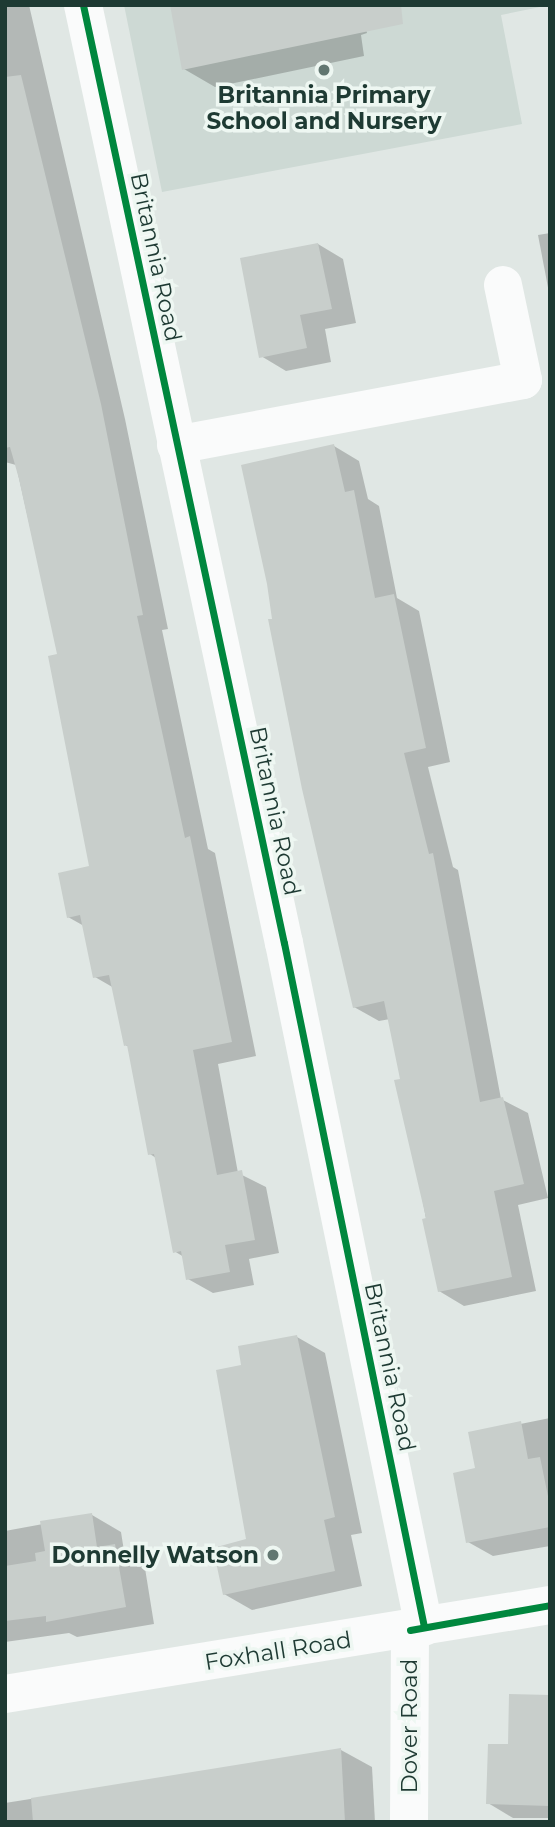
<!DOCTYPE html>
<html>
<head>
<meta charset="utf-8">
<style>
	body { margin:0 }
	#map { position:relative; width:555px; height:1827px; overflow:hidden; background:#e0e7e4; font-family:Montserrat,sans-serif }
	div>[style] { position:absolute }
	.built>* { inset:0; background:#cdd9d4 }
	.shadow>* { inset:0; background:#0003 }
	.building>* { inset:0; background:#c8cecb }
	.minor>* { height:38px; margin:-19px; padding:0 19px; transform-origin:19px; border-radius:19px; background:#fafbfb }
	.cycleway>* { height:7px; margin:-3.5px; padding:0 3.5px; transform-origin:3.5px; border-radius:3.5px; background:#00873e }
	.dots>* { width:19px; height:19px; translate:-50% -50%; box-sizing:border-box; border:4px solid #eef7f2; border-radius:50% }
	span { translate:-50% -50%; white-space:nowrap; text-align:center; line-height:1.15; -webkit-text-stroke:7px #eef7f2; paint-order:stroke }
	.poi-label { font-size:23px; color:#1e3a33; font-weight:700 }
	.right { translate:-100% -50%; text-align:right }
	.street-label { font-size:23px; color:#1e3a33 }
	.frame { position:absolute; inset:0; border:7px solid #1e3a33; pointer-events:none }
</style>
</head>
<body>
<div id="map">
	<div class="built">
		<i style="clip-path:polygon(124px 5px,550px 5px,501px 15px,522px 124px,162px 192px)"></i>
	</div>
	<div class="shadow">
		<i style="clip-path:polygon(5px 5px,29px 5px,125px 419px,168px 629px,162px 630px,208px 849px,215px 853px,256px 1056px,218px 1064px,238px 1173px,266px 1187px,279px 1253px,249px 1259px,254px 1285px,213px 1293px,188px 1279px,184px 1257px,174px 1251px,156px 1158px,150px 1154px,130px 1047px,125px 1045px,114px 988px,95px 977px,84px 926px,68px 917px,91px 868px,59px 655px,16px 465px,5px 462px)"></i>
		<i style="clip-path:polygon(360px 5px,367px 33px,361px 35px,364px 56px,215px 87px,184px 69px)"></i>
		<i style="clip-path:polygon(550px 233px,550px 298px,538px 235px)"></i>
		<i style="clip-path:polygon(318px 244px,343px 259px,356px 323px,325px 329px,331px 362px,286px 371px,261px 356px)"></i>
		<i style="clip-path:polygon(334px 446px,359px 461px,368px 499px,379px 506px,397px 598px,419px 611px,450px 762px,428px 767px,453px 867px,458px 870px,501px 1099px,528px 1113px,548px 1198px,518px 1205px,536px 1291px,464px 1306px,439px 1291px,390px 1019px,379px 1021px,354px 1007px,273px 620px)"></i>
		<i style="clip-path:polygon(297px 1337px,325px 1353px,362px 1533px,351px 1535px,362px 1586px,252px 1610px,224px 1594px,248px 1540px)"></i>
		<i style="clip-path:polygon(550px 1418px,550px 1546px,493px 1556px,468px 1542px,477px 1470px,470px 1434px)"></i>
		<i style="clip-path:polygon(92px 1515px,121px 1532px,124px 1551px,144px 1562px,154px 1624px,77px 1637px,69px 1633px,5px 1642px,5px 1531px)"></i>
		<i style="clip-path:polygon(550px 1697px,550px 1818px,513px 1818px,488px 1803px,510px 1746px)"></i>
		<i style="clip-path:polygon(341px 1750px,372px 1767px,375px 1822px,5px 1822px,5px 1803px)"></i>
	</div>
	<div class="building">
		<i style="clip-path:polygon(170px 5px,401px 5px,403px 24px,182px 70px)"></i>
		<i style="clip-path:polygon(21px 75px,101px 404px,143px 615px,137px 616px,185px 838px,190px 836px,232px 1042px,193px 1050px,217px 1175px,242px 1170px,255px 1240px,225px 1245px,230px 1272px,186px 1280px,181px 1251px,173px 1253px,154px 1154px,148px 1155px,127px 1045px,124px 1046px,109px 975px,93px 978px,80px 915px,67px 918px,58px 873px,89px 866px,48px 656px,57px 654px,19px 479px,10px 447px,5px 448px,5px 77px)"></i>
		<i style="clip-path:polygon(318px 243px,332px 309px,300px 315px,307px 348px,259px 358px,240px 258px)"></i>
		<i style="clip-path:polygon(334px 444px,345px 492px,354px 490px,375px 598px,394px 594px,426px 748px,404px 753px,429px 854px,433px 853px,480px 1102px,503px 1097px,524px 1184px,494px 1191px,512px 1277px,438px 1292px,422px 1219px,426px 1218px,394px 1080px,400px 1079px,384px 1001px,353px 1008px,302px 789px,268px 619px,272px 619px,267px 584px,241px 465px)"></i>
		<i style="clip-path:polygon(297px 1335px,335px 1517px,324px 1520px,335px 1571px,223px 1595px,213px 1548px,246px 1539px,216px 1370px,241px 1365px,238px 1346px)"></i>
		<i style="clip-path:polygon(521px 1421px,528px 1459px,540px 1457px,550px 1506px,550px 1527px,466px 1543px,453px 1473px,475px 1468px,468px 1432px)"></i>
		<i style="clip-path:polygon(92px 1513px,97px 1547px,115px 1544px,126px 1607px,46px 1622px,46px 1616px,5px 1621px,5px 1566px,36px 1561px,35px 1553px,45px 1551px,40px 1521px)"></i>
		<i style="clip-path:polygon(509px 1694px,550px 1695px,550px 1806px,486px 1804px,488px 1744px,508px 1744px)"></i>
		<i style="clip-path:polygon(341px 1748px,345px 1822px,33px 1822px,31px 1798px)"></i>
	</div>
	<div class="minor">
		<i style="left:83px;top:5px;width:959px;rotate:77.91deg"></i>
		<i style="left:284px;top:943px;width:698px;rotate:78.43deg"></i>
		<i style="left:176px;top:445px;width:353px;rotate:-10.6deg"></i>
		<i style="left:523px;top:380px;width:97px;rotate:-101.9deg"></i>
		<i style="left:5px;top:1694px;width:552px;rotate:-9.27deg"></i>
		<i style="left:409px;top:1822px;width:192px;rotate:-89.7deg"></i>
	</div>
	<div class="cycleway">
		<i style="left:83px;top:5px;width:959px;rotate:77.91deg"></i>
		<i style="left:284px;top:943px;width:698px;rotate:78.43deg"></i>
		<i style="left:410px;top:1630px;width:142px;rotate:-10.1deg"></i>
	</div>
	<div class="dots">
		<i style="left:324px;top:70px;background:#627771"></i>
		<i style="left:273px;top:1555px;background:#627771"></i>
	</div>
	<div class="poi-label">
		<span style="left:324px;top:108px">Britannia Primary<br>School and Nursery</span>
		<span class="right" style="left:259px;top:1555px">Donnelly Watson</span>
	</div>
	<div class="street-label">
		<span style="left:156px;top:257px;rotate:78deg">Britannia Road</span>
		<span style="left:275px;top:811px;rotate:78deg">Britannia Road</span>
		<span style="left:390px;top:1367px;rotate:78deg">Britannia Road</span>
		<span style="left:278px;top:1651px;rotate:-9deg">Foxhall Road</span>
		<span style="left:409px;top:1726px;rotate:-90deg">Dover Road</span>
	</div>
	<div class="frame"></div>
</div>
</body>
</html>
